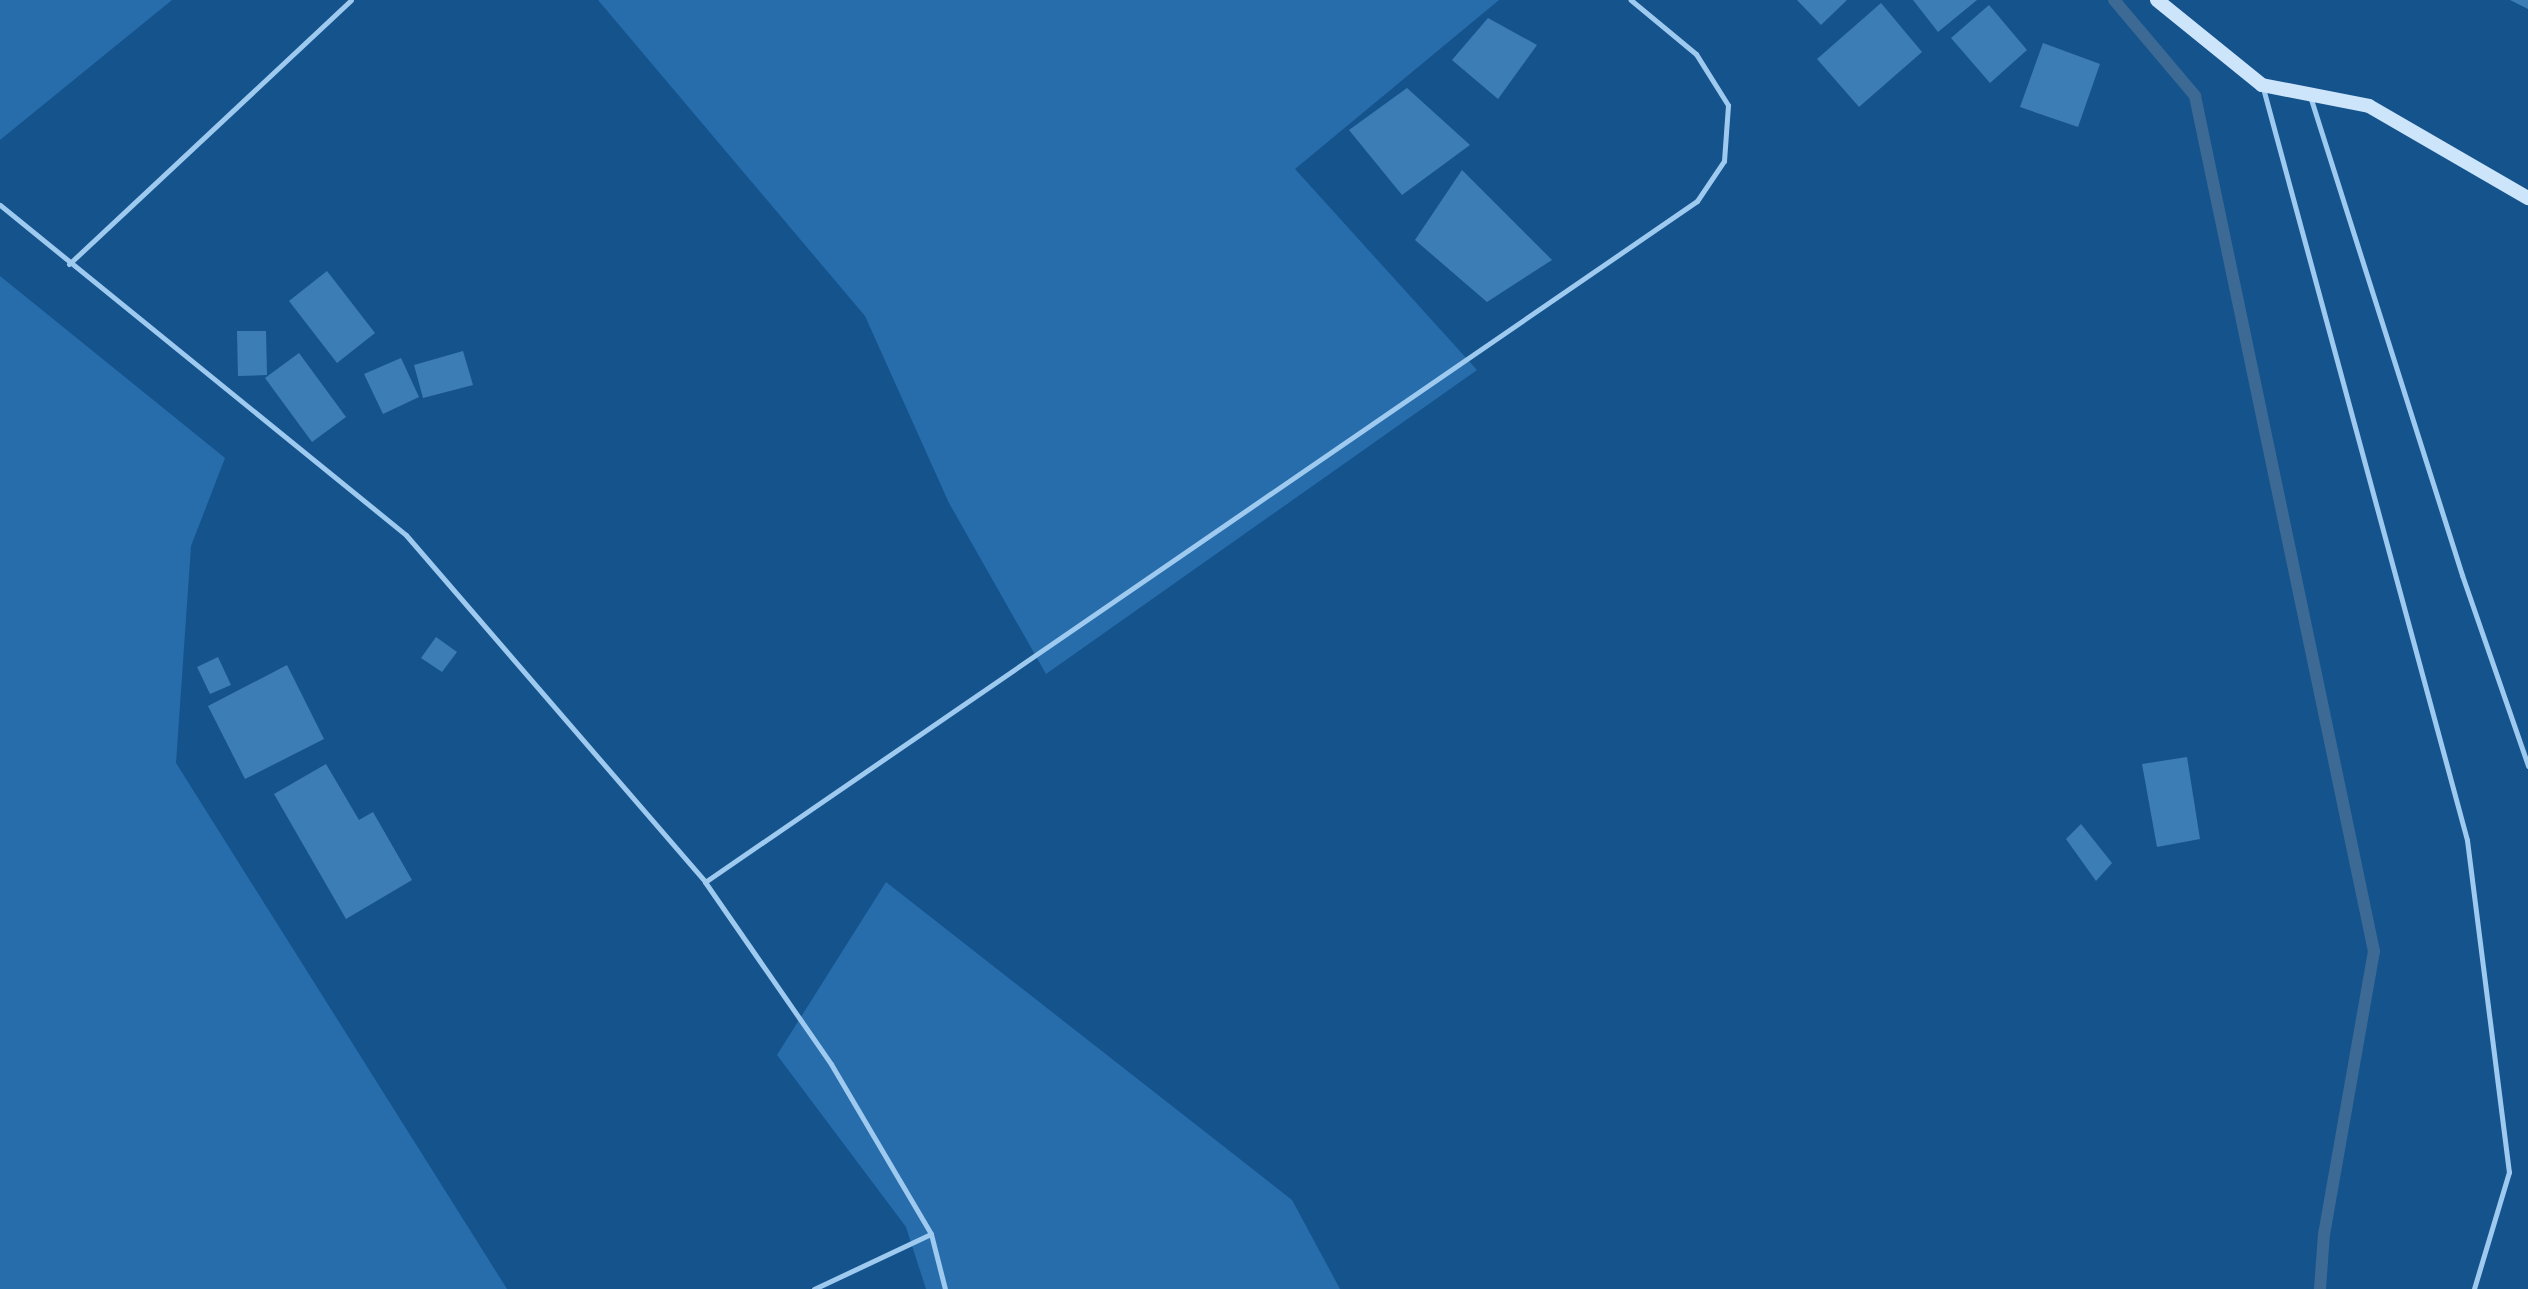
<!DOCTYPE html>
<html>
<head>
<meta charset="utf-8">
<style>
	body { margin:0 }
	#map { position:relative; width:2528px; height:1289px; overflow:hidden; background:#15538d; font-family:Quicksand,sans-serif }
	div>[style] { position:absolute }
	.green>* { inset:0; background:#276dac }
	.stream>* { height:12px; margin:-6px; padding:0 6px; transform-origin:6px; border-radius:6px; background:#3c6a94 }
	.building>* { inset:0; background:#3d7db6 }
	.lane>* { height:5px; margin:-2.5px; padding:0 2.5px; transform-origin:2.5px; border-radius:2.5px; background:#9fcaf0 }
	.secondary>* { height:14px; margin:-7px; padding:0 7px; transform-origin:7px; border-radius:7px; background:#cde5fb }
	span { translate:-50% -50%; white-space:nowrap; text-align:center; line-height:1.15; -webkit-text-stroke:6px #15538d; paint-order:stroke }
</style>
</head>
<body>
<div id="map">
	<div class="green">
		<i style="clip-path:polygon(0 0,172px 0,0 140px)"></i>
		<i style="clip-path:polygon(598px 0,1499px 0,1295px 169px,1477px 370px,1046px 674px,949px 503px,865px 316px)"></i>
		<i style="clip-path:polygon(0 276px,225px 458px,191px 546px,176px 763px,507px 1289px,0 1289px)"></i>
		<i style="clip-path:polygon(886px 882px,1292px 1200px,1340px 1289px,926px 1289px,906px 1227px,777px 1055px)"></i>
	</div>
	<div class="stream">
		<i style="left:2114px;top:0;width:126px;rotate:49.8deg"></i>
		<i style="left:2195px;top:96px;width:874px;rotate:78.18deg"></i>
		<i style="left:2374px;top:951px;width:287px;rotate:100deg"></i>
		<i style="left:2324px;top:1234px;width:55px;rotate:94.2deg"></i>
	</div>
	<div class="building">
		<i style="clip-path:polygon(1797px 0,1847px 0,1821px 25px)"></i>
		<i style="clip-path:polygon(1913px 0,1977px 0,1938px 32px)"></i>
		<i style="clip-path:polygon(2510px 0,2528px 0,2528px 9px)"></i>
		<i style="clip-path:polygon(1881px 3px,1922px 52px,1859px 107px,1817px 59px)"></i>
		<i style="clip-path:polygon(1989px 5px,2027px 50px,1990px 83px,1951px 38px)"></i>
		<i style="clip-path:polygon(1488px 18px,1537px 45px,1498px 99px,1452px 60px)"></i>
		<i style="clip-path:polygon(2043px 43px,2100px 64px,2078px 127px,2020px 107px)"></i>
		<i style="clip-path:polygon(1407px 88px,1470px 145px,1402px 195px,1349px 130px)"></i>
		<i style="clip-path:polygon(1462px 170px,1552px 260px,1487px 302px,1415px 240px)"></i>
		<i style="clip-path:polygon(327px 271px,375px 333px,337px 363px,289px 301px)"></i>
		<i style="clip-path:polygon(237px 331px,266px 331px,267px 375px,238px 376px)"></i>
		<i style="clip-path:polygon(463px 351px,473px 385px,423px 398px,414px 365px)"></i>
		<i style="clip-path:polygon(299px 353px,346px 417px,312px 442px,265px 378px)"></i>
		<i style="clip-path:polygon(401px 358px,419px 397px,383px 414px,364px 374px)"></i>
		<i style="clip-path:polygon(436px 637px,457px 652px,442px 672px,421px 658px)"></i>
		<i style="clip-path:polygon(218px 657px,231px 685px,210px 694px,197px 667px)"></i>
		<i style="clip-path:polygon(287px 665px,324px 739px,245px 779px,208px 706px)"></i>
		<i style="clip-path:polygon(2187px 757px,2200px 839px,2157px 847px,2142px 764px)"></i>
		<i style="clip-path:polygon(326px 764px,359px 820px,373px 812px,412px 880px,346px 919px,274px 794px)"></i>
		<i style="clip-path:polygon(2081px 824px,2112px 863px,2096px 881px,2066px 839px)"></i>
	</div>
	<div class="lane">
		<i style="left:2263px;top:88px;width:779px;rotate:74.82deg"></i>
		<i style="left:2467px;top:840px;width:335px;rotate:82.8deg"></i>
		<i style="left:2509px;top:1172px;width:122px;rotate:106.7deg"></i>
		<i style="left:2310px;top:96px;width:503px;rotate:72.39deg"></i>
		<i style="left:2462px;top:575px;width:202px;rotate:70.9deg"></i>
		<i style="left:0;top:205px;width:523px;rotate:39.1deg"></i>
		<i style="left:406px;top:535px;width:458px;rotate:49.2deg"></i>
		<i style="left:705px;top:882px;width:221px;rotate:55.3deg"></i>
		<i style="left:831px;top:1064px;width:197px;rotate:59.5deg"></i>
		<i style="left:931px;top:1234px;width:57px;rotate:75.7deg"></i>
		<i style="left:69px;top:264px;width:386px;rotate:-43.1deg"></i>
		<i style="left:705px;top:882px;width:1203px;rotate:-34.47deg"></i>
		<i style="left:1697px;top:201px;width:48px;rotate:-56deg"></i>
		<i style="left:1724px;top:161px;width:56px;rotate:-85.9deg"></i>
		<i style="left:1728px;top:105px;width:60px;rotate:-122.1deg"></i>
		<i style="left:1696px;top:54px;width:85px;rotate:-140.3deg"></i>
		<i style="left:814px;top:1289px;width:129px;rotate:-25.2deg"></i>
	</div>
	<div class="secondary">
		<i style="left:2157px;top:0;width:135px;rotate:39deg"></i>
		<i style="left:2262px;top:85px;width:109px;rotate:11.1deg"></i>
		<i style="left:2369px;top:106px;width:184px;rotate:30.1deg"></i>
	</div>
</div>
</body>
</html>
